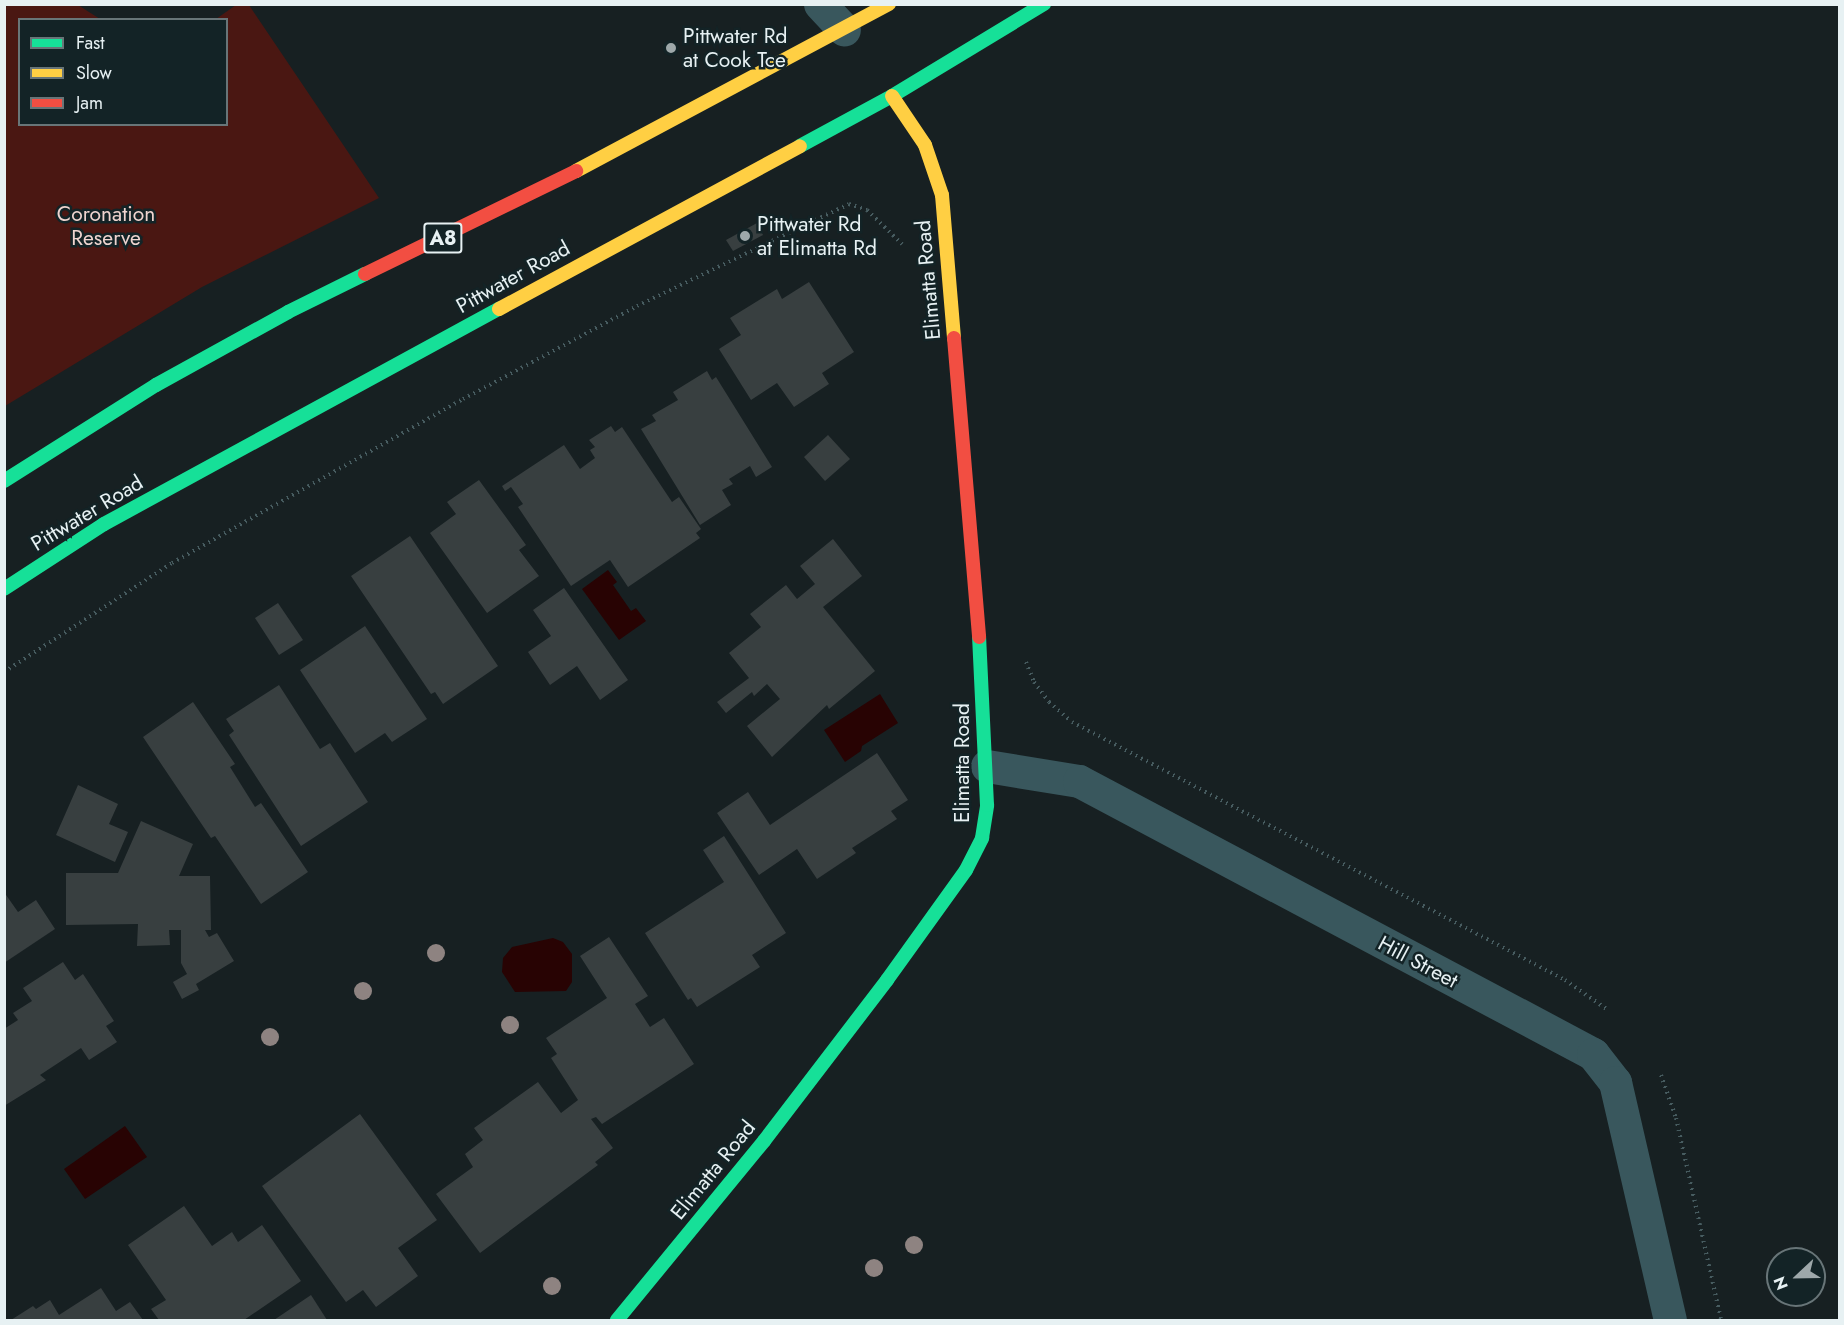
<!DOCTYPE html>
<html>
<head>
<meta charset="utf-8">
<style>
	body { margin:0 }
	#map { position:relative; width:1844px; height:1325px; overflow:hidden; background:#172022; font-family:Jost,sans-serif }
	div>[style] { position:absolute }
	.green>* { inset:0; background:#4a1712 }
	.water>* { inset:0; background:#280303 }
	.building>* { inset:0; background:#383f40 }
	.path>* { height:4px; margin-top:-2px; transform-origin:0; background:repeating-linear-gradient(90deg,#475c60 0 1.5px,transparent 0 6px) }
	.street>* { height:33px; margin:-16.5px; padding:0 16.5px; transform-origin:16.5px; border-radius:16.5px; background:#39575d }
	.fast>* { height:14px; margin:-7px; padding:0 7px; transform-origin:7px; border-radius:7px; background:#16e098 }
	.slow>* { height:14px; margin:-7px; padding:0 7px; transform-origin:7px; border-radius:7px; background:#ffcf43 }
	.jam>* { height:14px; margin:-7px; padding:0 7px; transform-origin:7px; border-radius:7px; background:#f24e42 }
	.trees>* { width:18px; height:18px; margin:-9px; border-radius:50%; background:#8e8381 }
	.dots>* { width:16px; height:16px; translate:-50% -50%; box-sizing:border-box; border:3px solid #132326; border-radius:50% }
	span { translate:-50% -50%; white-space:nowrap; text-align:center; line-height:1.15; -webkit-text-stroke:5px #132326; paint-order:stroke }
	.shield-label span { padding:2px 4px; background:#132326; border:2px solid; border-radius:4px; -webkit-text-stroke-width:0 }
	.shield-label { font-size:20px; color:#e7f1f3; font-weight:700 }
	.poi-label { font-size:21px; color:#e7f1f3 }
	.left { translate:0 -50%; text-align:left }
	.park-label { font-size:21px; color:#efd4cf }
	.street-label { font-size:21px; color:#e7f1f3 }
	.frame { position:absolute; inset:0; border:6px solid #e7f1f3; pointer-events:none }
	.legend { position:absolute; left:18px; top:18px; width:210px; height:108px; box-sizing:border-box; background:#132326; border:2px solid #687578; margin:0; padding:8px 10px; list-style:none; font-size:18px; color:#e7f1f3 }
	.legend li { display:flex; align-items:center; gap:12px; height:30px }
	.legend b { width:30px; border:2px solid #687578 }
	.north { position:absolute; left:1766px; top:1247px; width:60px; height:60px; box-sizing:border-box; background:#132326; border:2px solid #687578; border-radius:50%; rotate:248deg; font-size:16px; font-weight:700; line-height:24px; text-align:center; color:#e7f1f3 }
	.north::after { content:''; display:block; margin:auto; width:21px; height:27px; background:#9ea8aa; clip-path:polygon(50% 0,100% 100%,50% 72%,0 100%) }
</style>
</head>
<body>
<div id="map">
	<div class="green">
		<i style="clip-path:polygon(5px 4px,78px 5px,100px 19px,20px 20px,20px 124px,226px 124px,226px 20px,216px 19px,236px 5px,249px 5px,379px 198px,202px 287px,5px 406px)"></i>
	</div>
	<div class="water">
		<i style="clip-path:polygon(608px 570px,617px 582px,613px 585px,631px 611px,636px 608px,646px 621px,619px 640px,582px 589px)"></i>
		<i style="clip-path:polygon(880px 694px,898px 723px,862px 746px,861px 751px,845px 762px,824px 730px)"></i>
		<i style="clip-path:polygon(553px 938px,563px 942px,572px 954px,572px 982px,566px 991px,515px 992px,502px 972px,503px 958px,512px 947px)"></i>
		<i style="clip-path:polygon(125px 1126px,147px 1157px,85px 1199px,64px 1169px)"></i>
	</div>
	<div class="building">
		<i style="clip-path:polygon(757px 223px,763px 235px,733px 251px,726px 240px)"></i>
		<i style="clip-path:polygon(809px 282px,854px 352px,822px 373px,829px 384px,794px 407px,777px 383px,751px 400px,719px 349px,741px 335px,730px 318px,777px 289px,782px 299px)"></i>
		<i style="clip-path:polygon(707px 371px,712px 380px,716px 377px,772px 467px,756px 477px,750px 466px,729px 479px,733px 484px,722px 490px,731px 505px,700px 525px,641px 429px,656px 421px,652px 415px,678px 400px,673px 392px)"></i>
		<i style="clip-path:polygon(611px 426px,615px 432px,622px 427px,672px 502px,679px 497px,701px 529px,696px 533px,700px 538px,628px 587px,610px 560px,571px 586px,518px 507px,523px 504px,511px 487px,505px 491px,502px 486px,564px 445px,580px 469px,595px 458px,590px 450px,595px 447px,589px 440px)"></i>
		<i style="clip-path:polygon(828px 435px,850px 459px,825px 481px,804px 457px)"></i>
		<i style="clip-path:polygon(479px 480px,526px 545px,519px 550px,539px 576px,487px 613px,430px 533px,456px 514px,447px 502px)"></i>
		<i style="clip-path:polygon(410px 536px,498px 666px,443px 704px,435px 692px,431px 694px,351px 576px)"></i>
		<i style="clip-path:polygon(833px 539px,862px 576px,823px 607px,875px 671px,829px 709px,827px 705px,772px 757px,747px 726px,780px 699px,767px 684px,754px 696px,752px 692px,726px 713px,717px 702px,749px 678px,729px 653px,761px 627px,750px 614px,786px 585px,797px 599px,815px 584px,800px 566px)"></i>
		<i style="clip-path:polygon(564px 588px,628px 680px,600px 700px,577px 666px,550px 685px,528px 652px,551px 636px,533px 610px)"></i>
		<i style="clip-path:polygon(278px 603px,303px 640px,279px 655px,255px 618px)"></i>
		<i style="clip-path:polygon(365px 626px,427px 719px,392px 742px,385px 733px,355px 753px,300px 670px)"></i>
		<i style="clip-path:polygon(279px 685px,320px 749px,330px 743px,368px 802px,301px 846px,229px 735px,234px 731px,226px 719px)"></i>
		<i style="clip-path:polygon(193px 702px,235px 764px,230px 767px,255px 807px,261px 803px,308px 872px,261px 904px,215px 836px,211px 838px,143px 737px)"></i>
		<i style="clip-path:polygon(877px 753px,908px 800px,891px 811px,897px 819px,852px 848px,856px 853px,817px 879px,797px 849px,759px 875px,717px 813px,748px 792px,770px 825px)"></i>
		<i style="clip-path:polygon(78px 785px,118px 804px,109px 824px,128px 832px,115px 862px,56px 835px)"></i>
		<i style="clip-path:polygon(141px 821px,193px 844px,179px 876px,210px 876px,211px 930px,205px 930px,209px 937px,217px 933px,234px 961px,196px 984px,199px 990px,182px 999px,173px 982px,187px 974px,181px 963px,181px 930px,169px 930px,170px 945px,137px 946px,138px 924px,66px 925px,66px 873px,118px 873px)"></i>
		<i style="clip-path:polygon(724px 836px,786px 933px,752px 955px,760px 967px,697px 1007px,691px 998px,688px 1000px,645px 933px,724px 882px,703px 850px)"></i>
		<i style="clip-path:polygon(4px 892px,18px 912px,36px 900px,55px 929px,4px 963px)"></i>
		<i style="clip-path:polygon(609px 937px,648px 996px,635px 1004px,650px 1027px,664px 1018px,694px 1064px,602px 1124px,596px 1117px,591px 1119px,613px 1148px,595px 1162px,598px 1165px,480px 1253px,436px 1194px,473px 1167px,465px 1154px,483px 1140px,474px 1128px,538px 1082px,561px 1113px,578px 1100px,551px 1058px,557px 1054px,546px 1038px,607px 998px,580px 956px)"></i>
		<i style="clip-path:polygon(63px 962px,75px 980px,83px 974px,114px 1021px,106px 1026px,117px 1042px,89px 1060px,81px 1048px,40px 1075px,46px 1080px,4px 1106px,4px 1029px,18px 1020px,13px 1013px,32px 1001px,23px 988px)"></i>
		<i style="clip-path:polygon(360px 1114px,437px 1220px,398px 1248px,418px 1276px,376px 1307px,363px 1290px,346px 1302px,262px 1186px)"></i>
		<i style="clip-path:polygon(184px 1206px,212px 1246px,232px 1232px,238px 1242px,262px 1225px,301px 1281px,244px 1320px,159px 1320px,151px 1309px,166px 1300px,128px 1245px)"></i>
		<i style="clip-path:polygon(101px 1288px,116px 1311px,130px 1302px,143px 1320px,11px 1320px,33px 1306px,36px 1309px,50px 1300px,59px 1315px)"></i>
		<i style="clip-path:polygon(311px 1295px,327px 1320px,274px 1320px)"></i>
	</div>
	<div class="path">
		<i style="left:1026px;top:662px;width:22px;rotate:68deg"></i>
		<i style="left:1034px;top:682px;width:25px;rotate:53deg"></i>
		<i style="left:1049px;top:702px;width:30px;rotate:41deg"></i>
		<i style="left:1072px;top:722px;width:556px;rotate:27.62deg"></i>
		<i style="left:1565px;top:980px;width:52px;rotate:34.9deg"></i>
		<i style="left:4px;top:672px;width:200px;rotate:-33deg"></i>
		<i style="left:172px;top:563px;width:334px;rotate:-29.4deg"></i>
		<i style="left:463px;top:399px;width:197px;rotate:-28.1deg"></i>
		<i style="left:637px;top:306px;width:235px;rotate:-25.7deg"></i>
		<i style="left:849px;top:204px;width:19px;rotate:18deg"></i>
		<i style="left:867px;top:210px;width:49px;rotate:44.2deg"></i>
		<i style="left:1661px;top:1075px;width:46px;rotate:70.8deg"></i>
		<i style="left:1676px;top:1118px;width:207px;rotate:77.4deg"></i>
	</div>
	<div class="street">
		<i style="left:820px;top:4px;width:35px;rotate:47deg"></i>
		<i style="left:987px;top:766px;width:93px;rotate:9.3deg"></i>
		<i style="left:1079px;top:781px;width:582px;rotate:27.97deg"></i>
		<i style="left:1593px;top:1054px;width:36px;rotate:52deg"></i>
		<i style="left:1615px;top:1082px;width:244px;rotate:77deg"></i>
	</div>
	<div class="fast">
		<i style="left:800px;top:146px;width:105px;rotate:-28.5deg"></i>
		<i style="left:892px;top:96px;width:178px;rotate:-31.2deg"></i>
		<i style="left:4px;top:481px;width:180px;rotate:-32.3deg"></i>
		<i style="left:156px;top:385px;width:151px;rotate:-28.9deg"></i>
		<i style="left:288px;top:312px;width:86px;rotate:-26.3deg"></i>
		<i style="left:4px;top:589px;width:119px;rotate:-33deg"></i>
		<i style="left:104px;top:524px;width:450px;rotate:-28.6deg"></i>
		<i style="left:617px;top:1320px;width:232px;rotate:-50.6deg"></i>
		<i style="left:764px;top:1141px;width:203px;rotate:-52.6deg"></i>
		<i style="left:887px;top:980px;width:135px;rotate:-54.3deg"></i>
		<i style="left:966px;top:870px;width:36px;rotate:-63deg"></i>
		<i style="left:982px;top:838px;width:33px;rotate:-81deg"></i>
		<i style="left:987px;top:805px;width:168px;rotate:-92.7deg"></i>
	</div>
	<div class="slow">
		<i style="left:892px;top:96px;width:59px;rotate:56deg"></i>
		<i style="left:925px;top:145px;width:53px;rotate:71.2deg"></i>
		<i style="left:942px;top:195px;width:144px;rotate:85.2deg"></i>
		<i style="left:576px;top:171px;width:355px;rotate:-28.1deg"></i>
		<i style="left:499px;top:309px;width:342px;rotate:-28.4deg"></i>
	</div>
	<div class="jam">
		<i style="left:365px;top:274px;width:235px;rotate:-26deg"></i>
		<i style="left:954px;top:338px;width:300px;rotate:85.2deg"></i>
	</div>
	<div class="trees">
		<i style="left:436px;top:953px"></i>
		<i style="left:363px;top:991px"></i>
		<i style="left:510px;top:1025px"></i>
		<i style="left:270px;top:1037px"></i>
		<i style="left:914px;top:1245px"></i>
		<i style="left:874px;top:1268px"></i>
		<i style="left:552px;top:1286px"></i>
	</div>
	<div class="dots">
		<i style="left:671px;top:48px;background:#9ea8aa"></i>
		<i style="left:745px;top:236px;background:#9ea8aa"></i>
	</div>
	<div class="shield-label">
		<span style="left:443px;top:238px">A8</span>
	</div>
	<div class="poi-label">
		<span class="left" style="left:683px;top:48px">Pittwater Rd<br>at Cook Tce</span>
		<span class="left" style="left:757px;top:236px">Pittwater Rd<br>at Elimatta Rd</span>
	</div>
	<div class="park-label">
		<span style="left:106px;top:226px">Coronation<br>Reserve</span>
	</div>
	<div class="street-label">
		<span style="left:513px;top:277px;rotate:-29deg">Pittwater Road</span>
		<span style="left:928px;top:280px;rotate:-95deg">Elimatta Road</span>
		<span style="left:87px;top:513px;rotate:-31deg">Pittwater Road</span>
		<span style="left:962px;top:763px;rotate:-90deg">Elimatta Road</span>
		<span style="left:1418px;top:962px;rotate:28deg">Hill Street</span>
		<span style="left:713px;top:1170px;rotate:-51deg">Elimatta Road</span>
	</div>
	<div class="frame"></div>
	<ul class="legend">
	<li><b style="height:8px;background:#16e098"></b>Fast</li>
	<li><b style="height:8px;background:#ffcf43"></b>Slow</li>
	<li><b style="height:8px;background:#f24e42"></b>Jam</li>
	</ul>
	<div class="north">N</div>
</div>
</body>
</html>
